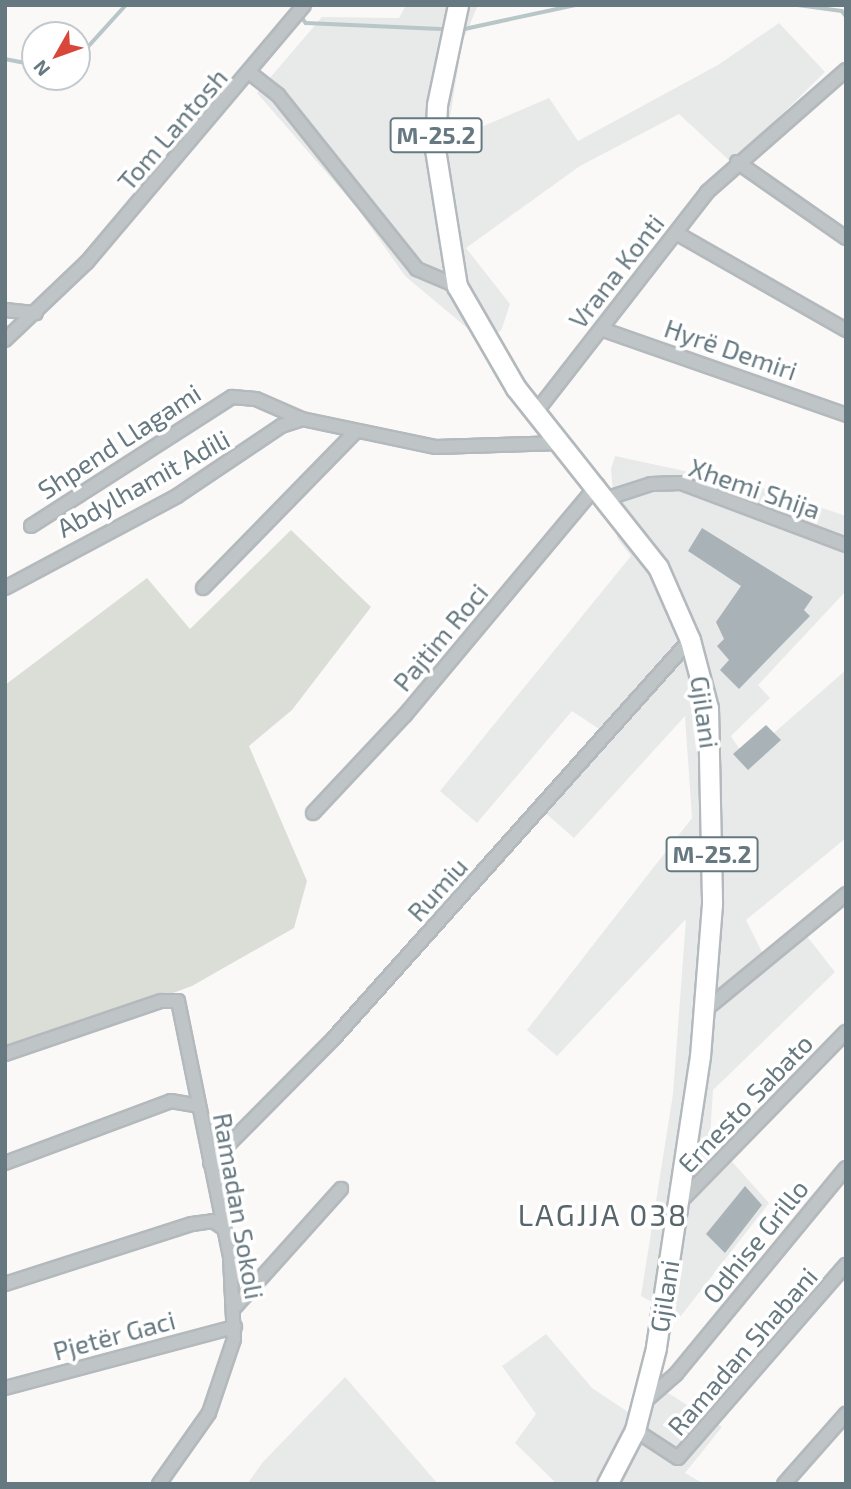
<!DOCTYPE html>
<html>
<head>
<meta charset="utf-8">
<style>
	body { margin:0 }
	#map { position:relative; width:851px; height:1489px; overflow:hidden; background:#faf9f8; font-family:"Exo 2",sans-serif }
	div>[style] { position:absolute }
	.built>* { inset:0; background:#e8e9e9 }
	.green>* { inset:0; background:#dbded7 }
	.stream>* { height:3.5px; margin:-1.75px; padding:0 1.75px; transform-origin:1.75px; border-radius:1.75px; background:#b8c6c8 }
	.building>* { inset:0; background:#a9b2b7 }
	.roads { filter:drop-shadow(2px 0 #b3b9bc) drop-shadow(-2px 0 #b3b9bc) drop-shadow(0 2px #b3b9bc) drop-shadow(0 -2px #b3b9bc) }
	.minor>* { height:12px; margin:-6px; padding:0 6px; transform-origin:6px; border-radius:6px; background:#bfc5c7 }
	.primary>* { height:19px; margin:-9.5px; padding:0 9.5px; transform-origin:9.5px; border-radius:9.5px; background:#fff }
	span { translate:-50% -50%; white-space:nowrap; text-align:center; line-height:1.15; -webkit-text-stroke:7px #fff; paint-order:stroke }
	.shield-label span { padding:2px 5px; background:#fff; border:2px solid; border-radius:5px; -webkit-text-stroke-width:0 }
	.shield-label { font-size:24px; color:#667981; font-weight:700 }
	.street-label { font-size:26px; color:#667981 }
	.quarter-label { font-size:30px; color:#58666c; letter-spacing:2px }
	.frame { position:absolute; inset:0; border:7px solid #667981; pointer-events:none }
	.north { position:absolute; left:21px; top:21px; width:70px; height:70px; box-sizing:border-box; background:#fff; border:2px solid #c2c9cd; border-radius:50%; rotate:230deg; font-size:19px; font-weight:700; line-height:28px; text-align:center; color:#667981 }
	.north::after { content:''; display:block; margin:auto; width:24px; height:32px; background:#d84739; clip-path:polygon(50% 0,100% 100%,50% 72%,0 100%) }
</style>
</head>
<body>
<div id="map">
	<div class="built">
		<i style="clip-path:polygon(406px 5px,478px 5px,462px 43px,446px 142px,549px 98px,578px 141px,718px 65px,779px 23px,825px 72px,732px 163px,679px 114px,580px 166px,466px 248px,510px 304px,501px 331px,478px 337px,405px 276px,358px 209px,257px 93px,322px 17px,399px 18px)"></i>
		<i style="clip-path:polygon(615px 456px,763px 488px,846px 516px,846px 591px,758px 685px,770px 698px,731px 736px,745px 758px,846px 670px,846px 838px,746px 920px,763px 954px,798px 925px,835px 972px,713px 1090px,710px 1137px,769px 1203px,680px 1317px,641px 1296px,673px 1094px,686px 919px,557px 1056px,527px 1030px,692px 818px,685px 716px,574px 838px,534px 803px,599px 729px,572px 711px,477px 823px,440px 791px,631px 556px,617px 538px,611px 469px)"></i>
		<i style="clip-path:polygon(546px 1334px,592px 1388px,631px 1414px,641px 1376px,722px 1427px,685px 1473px,704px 1484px,557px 1484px,515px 1443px,536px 1414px,502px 1366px)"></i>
		<i style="clip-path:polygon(345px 1377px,438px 1484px,247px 1484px,263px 1462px)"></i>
	</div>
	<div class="green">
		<i style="clip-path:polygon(291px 530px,371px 607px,292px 710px,249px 746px,307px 881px,294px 928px,192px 986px,5px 1055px,5px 685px,147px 578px,190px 629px)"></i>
	</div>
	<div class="stream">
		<i style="left:798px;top:5px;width:44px;rotate:7.8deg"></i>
		<i style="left:842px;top:11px;width:6px;rotate:51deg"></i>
		<i style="left:300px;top:15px;width:10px;rotate:53deg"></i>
		<i style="left:306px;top:23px;width:140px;rotate:2.5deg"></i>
		<i style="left:460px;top:30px;width:119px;rotate:-12.2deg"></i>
		<i style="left:5px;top:59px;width:31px;rotate:11deg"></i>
		<i style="left:77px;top:59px;width:73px;rotate:-47.8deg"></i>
	</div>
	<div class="building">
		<i style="clip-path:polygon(702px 528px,813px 597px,804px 610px,810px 616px,739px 689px,720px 670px,729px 660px,717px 646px,724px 639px,716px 622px,741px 586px,688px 551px)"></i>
		<i style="clip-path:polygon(766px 725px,781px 740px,748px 770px,733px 754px)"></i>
		<i style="clip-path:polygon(745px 1186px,762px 1205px,725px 1253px,706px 1234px)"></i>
	</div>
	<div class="roads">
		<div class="minor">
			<i style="left:250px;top:73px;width:36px;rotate:38deg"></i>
			<i style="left:278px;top:95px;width:223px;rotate:51.4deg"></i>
			<i style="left:417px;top:269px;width:43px;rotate:23deg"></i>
			<i style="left:737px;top:162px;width:133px;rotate:34.9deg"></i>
			<i style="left:676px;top:233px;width:196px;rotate:29.7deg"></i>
			<i style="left:5px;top:310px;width:31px;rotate:6deg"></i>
			<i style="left:601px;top:329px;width:260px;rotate:19.3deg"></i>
			<i style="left:5px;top:340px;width:113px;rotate:-43.6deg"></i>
			<i style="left:87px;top:262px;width:336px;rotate:-49.8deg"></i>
			<i style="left:536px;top:412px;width:279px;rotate:-52.1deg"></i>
			<i style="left:707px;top:192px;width:185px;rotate:-41.3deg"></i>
			<i style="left:608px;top:498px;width:45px;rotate:-18deg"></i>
			<i style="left:651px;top:484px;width:30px;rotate:-2deg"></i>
			<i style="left:681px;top:483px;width:176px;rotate:20.6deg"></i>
			<i style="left:31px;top:526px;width:239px;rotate:-32.7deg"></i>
			<i style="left:232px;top:397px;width:24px;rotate:5deg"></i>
			<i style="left:256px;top:399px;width:50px;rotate:23.5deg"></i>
			<i style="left:302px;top:419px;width:137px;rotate:11.8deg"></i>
			<i style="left:436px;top:447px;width:125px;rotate:-1.8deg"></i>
			<i style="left:5px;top:588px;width:195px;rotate:-28.1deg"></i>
			<i style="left:177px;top:496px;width:125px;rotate:-33.9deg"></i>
			<i style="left:281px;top:426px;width:22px;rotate:-18deg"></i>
			<i style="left:203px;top:588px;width:219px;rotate:-45.7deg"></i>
			<i style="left:313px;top:813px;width:134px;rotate:-46.8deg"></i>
			<i style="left:405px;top:715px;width:300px;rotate:-50.1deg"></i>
			<i style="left:705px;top:1010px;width:183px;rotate:-39.4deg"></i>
			<i style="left:5px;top:1054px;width:165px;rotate:-18.8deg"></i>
			<i style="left:161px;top:1001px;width:17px"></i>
			<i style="left:178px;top:1001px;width:261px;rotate:78.5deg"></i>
			<i style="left:230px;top:1257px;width:82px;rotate:87.2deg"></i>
			<i style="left:234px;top:1339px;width:78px;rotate:108.7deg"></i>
			<i style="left:209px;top:1413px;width:87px;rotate:125.2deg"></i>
			<i style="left:5px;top:1163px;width:177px;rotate:-20.5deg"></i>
			<i style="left:171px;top:1101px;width:27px;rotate:10deg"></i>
			<i style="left:210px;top:1163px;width:176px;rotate:-45.2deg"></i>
			<i style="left:334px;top:1038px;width:534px;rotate:-48.19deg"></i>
			<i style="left:677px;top:1205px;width:242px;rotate:-45.7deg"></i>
			<i style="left:5px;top:1284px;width:196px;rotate:-17.8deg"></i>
			<i style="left:192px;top:1224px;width:21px;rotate:-8deg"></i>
			<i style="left:213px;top:1221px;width:11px;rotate:34deg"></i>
			<i style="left:235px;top:1307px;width:159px;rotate:-48.1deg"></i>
			<i style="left:5px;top:1388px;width:238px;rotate:-14.9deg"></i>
			<i style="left:643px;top:1403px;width:44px;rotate:-41.3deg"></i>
			<i style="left:676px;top:1374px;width:267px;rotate:-50.5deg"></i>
			<i style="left:635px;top:1430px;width:51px;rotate:33.1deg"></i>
			<i style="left:678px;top:1458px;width:256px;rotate:-49deg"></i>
			<i style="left:784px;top:1484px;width:94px;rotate:-48.5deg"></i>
		</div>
		<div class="primary">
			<i style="left:458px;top:5px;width:102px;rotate:101.9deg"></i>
			<i style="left:437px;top:105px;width:44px;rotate:92.6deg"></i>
			<i style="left:435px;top:149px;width:139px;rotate:80.9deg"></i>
			<i style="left:457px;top:286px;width:118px;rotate:60deg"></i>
			<i style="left:516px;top:388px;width:228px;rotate:51.6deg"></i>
			<i style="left:658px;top:567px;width:80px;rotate:66.3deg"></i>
			<i style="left:690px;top:640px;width:70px;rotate:75.2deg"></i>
			<i style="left:708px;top:708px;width:196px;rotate:88.8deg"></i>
			<i style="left:712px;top:904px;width:152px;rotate:94.5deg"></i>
			<i style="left:700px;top:1056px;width:295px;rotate:98.6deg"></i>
			<i style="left:656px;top:1348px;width:85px;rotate:104.4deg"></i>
			<i style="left:635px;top:1430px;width:61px;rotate:117.4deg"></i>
		</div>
	</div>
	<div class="shield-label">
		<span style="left:436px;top:135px">M-25.2</span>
		<span style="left:712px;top:854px">M-25.2</span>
	</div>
	<div class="street-label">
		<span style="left:172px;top:129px;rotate:-49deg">Tom Lantosh</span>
		<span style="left:616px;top:271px;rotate:-52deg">Vrana Konti</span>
		<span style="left:731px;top:349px;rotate:19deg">Hyrë Demiri</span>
		<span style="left:119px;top:441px;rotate:-33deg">Shpend Llagami</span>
		<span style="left:143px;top:483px;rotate:-29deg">Abdylhamit Adili</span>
		<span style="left:755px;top:488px;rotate:19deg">Xhemi Shija</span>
		<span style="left:440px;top:637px;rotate:-50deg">Pajtim Roci</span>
		<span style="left:705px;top:712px;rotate:82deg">Gjilani</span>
		<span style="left:437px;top:889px;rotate:-48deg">Rumiu</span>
		<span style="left:745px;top:1103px;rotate:-46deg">Ernesto Sabato</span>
		<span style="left:239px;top:1206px;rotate:80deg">Ramadan Sokoli</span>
		<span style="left:755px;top:1241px;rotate:-51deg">Odhise Grillo</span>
		<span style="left:664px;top:1296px;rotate:-81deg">Gjilani</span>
		<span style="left:114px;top:1335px;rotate:-15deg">Pjetër Gaci</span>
		<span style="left:742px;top:1351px;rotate:-49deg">Ramadan Shabani</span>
	</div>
	<div class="quarter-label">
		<span style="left:603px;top:1214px">LAGJJA 038</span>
	</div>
	<div class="frame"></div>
	<div class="north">N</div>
</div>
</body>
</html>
